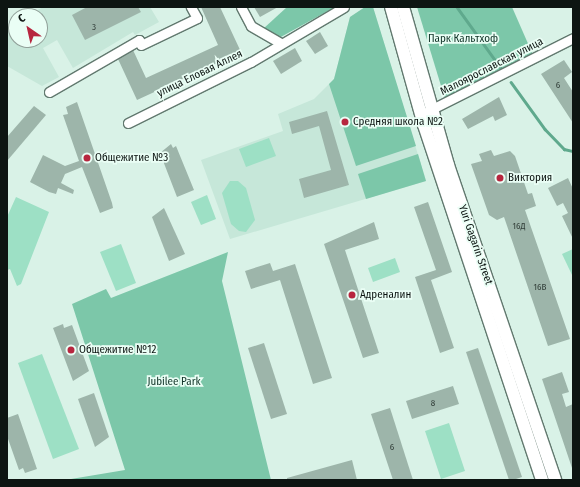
<!DOCTYPE html>
<html>
<head>
<meta charset="utf-8">
<style>
	body { margin:0 }
	#map { position:relative; width:580px; height:487px; overflow:hidden; background:#d9f2e7; font-family:"Fira Sans Condensed",sans-serif }
	div>[style] { position:absolute }
	.built>* { inset:0; background:#c6e7d9 }
	.green>* { inset:0; background:#9de0c5 }
	.forest>* { inset:0; background:#7cc7a9 }
	.stream>* { height:2.5px; margin:-1.25px; padding:0 1.25px; transform-origin:1.25px; border-radius:1.25px; background:#5fa98d }
	.building>* { inset:0; background:#9db5aa }
	.roads { filter:drop-shadow(1px 0 #62796f) drop-shadow(-1px 0 #62796f) drop-shadow(0 1px #62796f) drop-shadow(0 -1px #62796f) }
	.minor>* { height:9px; margin:-4.5px; padding:0 4.5px; transform-origin:4.5px; border-radius:4.5px; background:#fff }
	.major>* { height:12px; margin:-6px; padding:0 6px; transform-origin:6px; border-radius:6px; background:#fff }
	.dots>* { width:11px; height:11px; translate:-50% -50%; box-sizing:border-box; border:2px solid #eafef5; border-radius:50% }
	span { translate:-50% -50%; white-space:nowrap; text-align:center; line-height:1.15; -webkit-text-stroke:3.5px #eafef5; paint-order:stroke }
	.number-label { font-size:9px; color:#313d38 }
	.number-label span { -webkit-text-stroke-width:0 }
	.park-label { font-size:11px; color:#113428 }
	.street-label { font-size:11px; color:#0d1512 }
	.poi-label { font-size:11px; color:#0d1512 }
	.left { translate:0 -50%; text-align:left }
	.frame { position:absolute; inset:0; border:8px solid #0d1512; pointer-events:none }
	.north { position:absolute; left:8px; top:8px; width:40px; height:40px; box-sizing:border-box; background:#eafef5; border:1px solid #92a19a; border-radius:50%; rotate:326deg; font-size:11px; font-weight:700; line-height:16px; text-align:center; color:#0d1512 }
	.north::after { content:''; display:block; margin:auto; width:14px; height:18px; background:#b7263f; clip-path:polygon(50% 0,100% 100%,50% 72%,0 100%) }
</style>
</head>
<body>
<div id="map">
	<div class="built">
		<i style="clip-path:polygon(43px 7px,150px 7px,159px 22px,135px 35px,133px 32px,73px 68px,57px 40px,43px 48px,59px 77px,42px 86px,7px 66px,7px 27px,16px 22px,16px 40px,40px 40px,40px 16px,27px 16px)"></i>
		<i style="clip-path:polygon(365px 7px,373px 7px,426px 181px,230px 239px,201px 160px,283px 131px,278px 114px,314px 99px,334px 79px,350px 17px)"></i>
	</div>
	<div class="green">
		<i style="clip-path:polygon(269px 138px,276px 156px,246px 167px,239px 149px)"></i>
		<i style="clip-path:polygon(230px 181px,238px 181px,246px 188px,255px 220px,246px 232px,239px 231px,231px 224px,222px 193px)"></i>
		<i style="clip-path:polygon(207px 195px,216px 219px,201px 225px,191px 202px)"></i>
		<i style="clip-path:polygon(16px 197px,49px 212px,21px 284px,17px 286px,10px 269px,7px 270px,7px 217px)"></i>
		<i style="clip-path:polygon(121px 244px,136px 283px,116px 291px,100px 252px)"></i>
		<i style="clip-path:polygon(573px 249px,573px 277px,562px 254px)"></i>
		<i style="clip-path:polygon(395px 258px,400px 272px,373px 282px,368px 268px)"></i>
		<i style="clip-path:polygon(42px 354px,79px 449px,53px 459px,18px 363px)"></i>
		<i style="clip-path:polygon(449px 423px,465px 471px,441px 479px,425px 431px)"></i>
	</div>
	<div class="forest">
		<i style="clip-path:polygon(287px 7px,335px 7px,279px 38px,263px 29px)"></i>
		<i style="clip-path:polygon(365px 7px,373px 7px,416px 146px,356px 166px,329px 84px,334px 79px,350px 17px)"></i>
		<i style="clip-path:polygon(417px 7px,512px 7px,533px 55px,445px 99px)"></i>
		<i style="clip-path:polygon(418px 154px,426px 181px,366px 199px,358px 174px)"></i>
		<i style="clip-path:polygon(228px 252px,222px 281px,271px 480px,65px 480px,125px 470px,72px 304px,106px 289px,111px 298px)"></i>
	</div>
	<div class="stream">
		<i style="left:457px;top:7px;width:79px;rotate:54.3deg"></i>
		<i style="left:511px;top:82px;width:58px;rotate:54.1deg"></i>
		<i style="left:545px;top:129px;width:28px;rotate:46deg"></i>
		<i style="left:564px;top:149px;width:9px;rotate:13deg"></i>
	</div>
	<div class="building">
		<i style="clip-path:polygon(87px 7px,138px 7px,141px 12px,85px 40px,72px 15px)"></i>
		<i style="clip-path:polygon(201px 7px,220px 7px,241px 52px,137px 100px,118px 59px,133px 50px,146px 78px,218px 45px)"></i>
		<i style="clip-path:polygon(254px 7px,278px 7px,260px 17px)"></i>
		<i style="clip-path:polygon(320px 32px,328px 46px,315px 54px,306px 41px)"></i>
		<i style="clip-path:polygon(295px 48px,302px 61px,281px 74px,273px 61px)"></i>
		<i style="clip-path:polygon(564px 60px,572px 72px,564px 78px,573px 92px,573px 123px,541px 74px)"></i>
		<i style="clip-path:polygon(499px 97px,507px 115px,495px 121px,493px 116px,468px 129px,462px 119px)"></i>
		<i style="clip-path:polygon(77px 102px,112px 203px,113px 208px,100px 213px,82px 167px,65px 174px,61px 183px,74px 190px,73px 194px,58px 188px,56px 194px,49px 192px,30px 182px,43px 155px,65px 166px,79px 161px,63px 115px,68px 114px,66px 107px)"></i>
		<i style="clip-path:polygon(34px 106px,46px 115px,7px 161px,7px 137px)"></i>
		<i style="clip-path:polygon(327px 111px,349px 185px,304px 198px,299px 179px,331px 170px,319px 126px,292px 134px,289px 122px)"></i>
		<i style="clip-path:polygon(171px 144px,173px 148px,176px 146px,194px 190px,177px 197px,160px 153px)"></i>
		<i style="clip-path:polygon(491px 150px,494px 156px,510px 151px,515px 156px,528px 194px,532px 193px,536px 206px,525px 210px,570px 339px,548px 346px,504px 217px,497px 220px,489px 215px,471px 164px,482px 161px,479px 154px)"></i>
		<i style="clip-path:polygon(568px 178px,573px 189px,573px 239px,562px 216px,568px 213px,563px 203px,557px 206px,548px 188px)"></i>
		<i style="clip-path:polygon(428px 202px,452px 272px,431px 280px,454px 348px,440px 353px,415px 277px,436px 270px,414px 207px)"></i>
		<i style="clip-path:polygon(164px 208px,185px 254px,169px 261px,152px 217px)"></i>
		<i style="clip-path:polygon(374px 222px,379px 239px,345px 250px,379px 353px,363px 358px,324px 244px)"></i>
		<i style="clip-path:polygon(270px 263px,273px 271px,295px 264px,332px 378px,313px 384px,280px 280px,251px 289px,245px 271px)"></i>
		<i style="clip-path:polygon(63px 324px,64px 328px,72px 325px,89px 371px,73px 381px,53px 328px)"></i>
		<i style="clip-path:polygon(264px 343px,287px 414px,271px 419px,248px 348px)"></i>
		<i style="clip-path:polygon(478px 348px,522px 477px,513px 480px,509px 480px,466px 352px)"></i>
		<i style="clip-path:polygon(562px 372px,569px 392px,562px 394px,566px 407px,573px 404px,572px 468px,542px 379px)"></i>
		<i style="clip-path:polygon(453px 386px,459px 404px,412px 419px,406px 401px)"></i>
		<i style="clip-path:polygon(94px 393px,109px 437px,95px 447px,78px 399px)"></i>
		<i style="clip-path:polygon(390px 408px,413px 480px,393px 480px,371px 414px)"></i>
		<i style="clip-path:polygon(18px 414px,37px 469px,25px 473px,23px 468px,19px 470px,7px 436px,7px 418px)"></i>
		<i style="clip-path:polygon(352px 460px,357px 480px,287px 480px,287px 478px)"></i>
	</div>
	<div class="roads">
		<div class="minor">
			<i style="left:241px;top:7px;width:21px;rotate:62deg"></i>
			<i style="left:251px;top:26px;width:34px;rotate:30deg"></i>
			<i style="left:49px;top:92px;width:104px;rotate:-30deg"></i>
			<i style="left:139px;top:40px;width:5px;rotate:68deg"></i>
			<i style="left:141px;top:45px;width:62px;rotate:-25.7deg"></i>
			<i style="left:197px;top:18px;width:13px;rotate:-119deg"></i>
			<i style="left:428px;top:111px;width:162px;rotate:-26.7deg"></i>
			<i style="left:128px;top:123px;width:137px;rotate:-26.4deg"></i>
			<i style="left:251px;top:62px;width:108px;rotate:-30.6deg"></i>
		</div>
		<div class="major">
			<i style="left:391px;top:7px;width:123px;rotate:74.4deg"></i>
			<i style="left:424px;top:125px;width:374px;rotate:71.6deg"></i>
			<i style="left:403px;top:7px;width:164px;rotate:74.1deg"></i>
			<i style="left:448px;top:165px;width:333px;rotate:71.2deg"></i>
		</div>
	</div>
	<div class="dots">
		<i style="left:345px;top:122px;background:#b7263f"></i>
		<i style="left:87px;top:158px;background:#b7263f"></i>
		<i style="left:500px;top:178px;background:#b7263f"></i>
		<i style="left:352px;top:295px;background:#b7263f"></i>
		<i style="left:71px;top:350px;background:#b7263f"></i>
	</div>
	<div class="number-label">
		<span style="left:94px;top:27px">3</span>
		<span style="left:558px;top:85px">6</span>
		<span style="left:519px;top:226px">16Д</span>
		<span style="left:540px;top:287px">16В</span>
		<span style="left:433px;top:403px">8</span>
		<span style="left:392px;top:447px">6</span>
	</div>
	<div class="park-label">
		<span style="left:463px;top:39px">Парк Кальтхоф</span>
		<span style="left:174px;top:382px">Jubilee Park</span>
	</div>
	<div class="street-label">
		<span style="left:492px;top:67px;rotate:-27deg">Малоярославская улица</span>
		<span style="left:200px;top:74px;rotate:-26deg">улица Еловая Аллея</span>
		<span style="left:475px;top:245px;rotate:71deg">Yuri Gagarin Street</span>
	</div>
	<div class="poi-label">
		<span class="left" style="left:353px;top:122px">Средняя школа №2</span>
		<span class="left" style="left:95px;top:158px">Общежитие №3</span>
		<span class="left" style="left:508px;top:178px">Виктория</span>
		<span class="left" style="left:360px;top:295px">Адреналин</span>
		<span class="left" style="left:79px;top:350px">Общежитие №12</span>
	</div>
	<div class="frame"></div>
	<div class="north">С</div>
</div>
</body>
</html>
